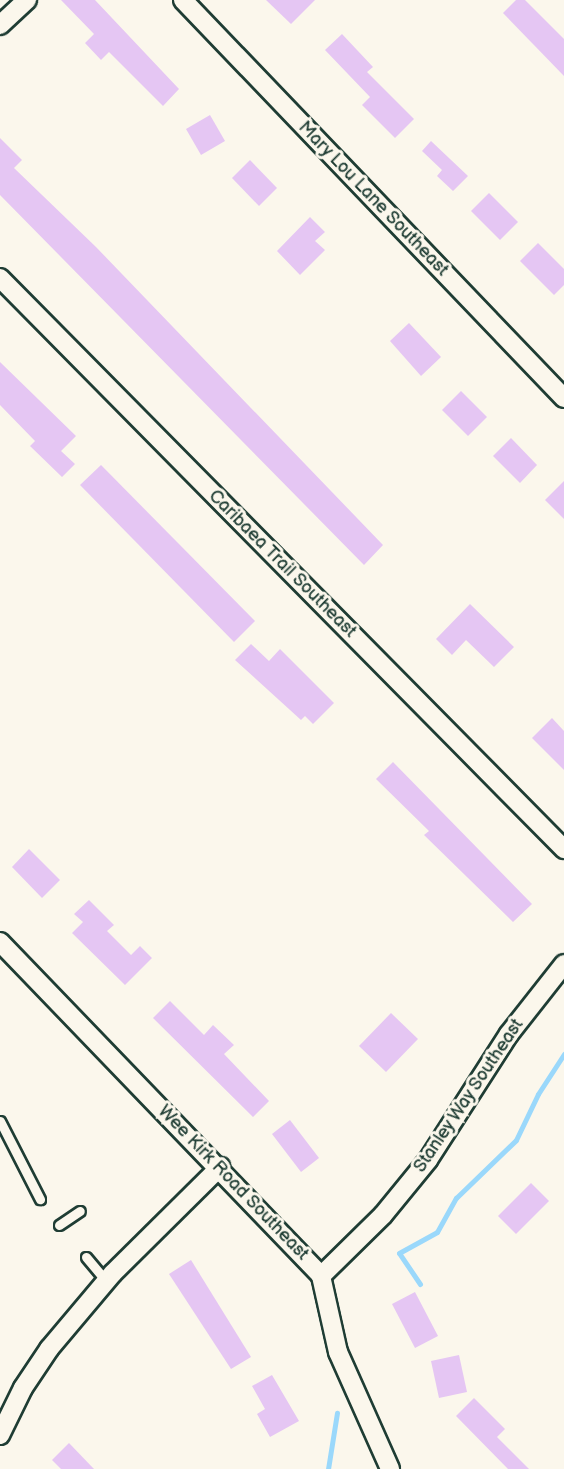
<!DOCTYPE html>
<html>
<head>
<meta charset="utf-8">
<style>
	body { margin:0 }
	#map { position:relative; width:564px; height:1469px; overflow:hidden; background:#fbf7ec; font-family:"Balsamiq Sans",sans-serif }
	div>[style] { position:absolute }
	.stream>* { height:5px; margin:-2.5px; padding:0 2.5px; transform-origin:2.5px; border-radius:2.5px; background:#9ad8fb }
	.building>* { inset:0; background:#e5c6f3 }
	.roads { filter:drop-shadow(2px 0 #1f3d34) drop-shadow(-2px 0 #1f3d34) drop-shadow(0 2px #1f3d34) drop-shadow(0 -2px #1f3d34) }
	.service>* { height:9px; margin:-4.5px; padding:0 4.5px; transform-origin:4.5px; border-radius:4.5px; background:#fbf7ec }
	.minor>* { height:18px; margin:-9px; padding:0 9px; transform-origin:9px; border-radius:9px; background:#fbf7ec }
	span { translate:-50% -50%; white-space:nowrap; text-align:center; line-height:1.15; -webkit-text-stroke:6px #fbf7ec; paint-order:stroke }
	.street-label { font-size:18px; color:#1f3d34 }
</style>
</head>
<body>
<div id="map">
	<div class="stream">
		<i style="left:420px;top:1284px;width:37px;rotate:-124deg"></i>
		<i style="left:399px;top:1253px;width:43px;rotate:-28.9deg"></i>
		<i style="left:437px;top:1232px;width:39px;rotate:-61deg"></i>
		<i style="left:456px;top:1198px;width:83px;rotate:-44deg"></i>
		<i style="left:516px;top:1140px;width:51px;rotate:-64.4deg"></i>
		<i style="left:538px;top:1094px;width:48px;rotate:-57deg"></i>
		<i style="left:328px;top:1469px;width:57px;rotate:-80.9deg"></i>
	</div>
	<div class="building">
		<i style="clip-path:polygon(61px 0,95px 0,179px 89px,163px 106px,109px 52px,101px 60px,85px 43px,94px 34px)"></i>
		<i style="clip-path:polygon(266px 0,315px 0,291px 24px)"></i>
		<i style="clip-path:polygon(516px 0,525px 0,564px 39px,564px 76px,503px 13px)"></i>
		<i style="clip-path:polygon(342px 34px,373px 67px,367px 72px,414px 119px,395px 138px,362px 105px,370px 97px,325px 50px)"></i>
		<i style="clip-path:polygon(210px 115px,225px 141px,201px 155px,186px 129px)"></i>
		<i style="clip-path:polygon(0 138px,22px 160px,14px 168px,96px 247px,383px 545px,364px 565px,0 195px)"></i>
		<i style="clip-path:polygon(431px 141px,468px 176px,453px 191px,437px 176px,442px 170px,422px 151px)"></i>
		<i style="clip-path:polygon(250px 160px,277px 188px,259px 206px,232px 178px)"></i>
		<i style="clip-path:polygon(489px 193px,518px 222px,500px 240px,471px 211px)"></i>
		<i style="clip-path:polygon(310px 217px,325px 232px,315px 241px,325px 250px,300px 275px,277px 251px)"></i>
		<i style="clip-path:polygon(538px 243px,564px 269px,564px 285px,554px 295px,520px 261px)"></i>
		<i style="clip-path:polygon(409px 323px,441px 357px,421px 376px,390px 341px)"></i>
		<i style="clip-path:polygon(0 362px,76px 436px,61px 451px,75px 464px,62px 477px,30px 446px,35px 441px,0 405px)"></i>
		<i style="clip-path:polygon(461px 391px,487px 417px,468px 436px,442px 410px)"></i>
		<i style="clip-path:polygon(511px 438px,537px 465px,520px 483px,493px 456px)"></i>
		<i style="clip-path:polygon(101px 465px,255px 621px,234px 642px,80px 485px)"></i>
		<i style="clip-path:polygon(564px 481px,564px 519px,545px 500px)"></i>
		<i style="clip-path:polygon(470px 604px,514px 647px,494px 667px,466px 640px,452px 655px,436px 639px)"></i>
		<i style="clip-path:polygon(251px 644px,269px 661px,280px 649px,334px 703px,313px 724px,305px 716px,301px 720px,235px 660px)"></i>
		<i style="clip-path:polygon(552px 718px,564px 731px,564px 770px,532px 738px)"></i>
		<i style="clip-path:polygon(393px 762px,532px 904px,513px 922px,424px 835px,429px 831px,376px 779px)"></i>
		<i style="clip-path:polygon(29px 849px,60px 880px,42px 898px,12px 867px)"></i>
		<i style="clip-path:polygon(89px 900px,114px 925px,107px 931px,131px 955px,140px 946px,152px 958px,125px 985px,72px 933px,83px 922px,74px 914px)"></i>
		<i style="clip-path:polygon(170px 1001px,204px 1035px,213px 1025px,234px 1045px,224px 1054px,269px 1101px,253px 1117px,153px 1018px)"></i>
		<i style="clip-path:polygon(391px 1013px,418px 1039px,386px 1072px,359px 1046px)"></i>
		<i style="clip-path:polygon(290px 1120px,319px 1158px,301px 1172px,272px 1134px)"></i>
		<i style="clip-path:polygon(531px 1183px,549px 1201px,516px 1234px,498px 1216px)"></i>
		<i style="clip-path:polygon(191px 1260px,251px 1357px,231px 1369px,169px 1274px)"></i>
		<i style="clip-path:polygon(415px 1292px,438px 1336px,415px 1348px,392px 1304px)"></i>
		<i style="clip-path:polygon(459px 1355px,467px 1392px,439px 1398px,431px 1361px)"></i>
		<i style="clip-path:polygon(272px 1375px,299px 1421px,270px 1437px,257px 1414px,265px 1409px,252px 1386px)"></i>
		<i style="clip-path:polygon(474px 1398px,505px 1429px,497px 1437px,529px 1469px,508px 1469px,456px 1416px)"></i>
		<i style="clip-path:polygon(69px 1443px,94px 1469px,61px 1469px,52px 1460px)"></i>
	</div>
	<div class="roads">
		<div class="service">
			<i style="left:0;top:1121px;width:88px;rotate:62.9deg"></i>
			<i style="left:59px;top:1225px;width:25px;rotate:-34deg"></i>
			<i style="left:86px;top:1257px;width:31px;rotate:50deg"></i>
		</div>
		<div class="minor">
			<i style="left:183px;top:0;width:551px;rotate:46.25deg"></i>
			<i style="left:0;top:25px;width:37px;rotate:-43deg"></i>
			<i style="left:0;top:278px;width:803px;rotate:45.35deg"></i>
			<i style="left:0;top:942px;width:463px;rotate:46.1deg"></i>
			<i style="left:321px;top:1276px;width:78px;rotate:77.4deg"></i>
			<i style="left:338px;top:1352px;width:128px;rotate:66deg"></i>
			<i style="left:321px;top:1276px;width:87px;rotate:-44.5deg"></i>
			<i style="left:383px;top:1215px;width:71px;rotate:-50.7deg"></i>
			<i style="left:428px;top:1160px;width:150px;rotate:-57.3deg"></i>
			<i style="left:509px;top:1034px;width:89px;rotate:-51.8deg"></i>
			<i style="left:0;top:1435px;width:52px;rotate:-63.9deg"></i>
			<i style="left:23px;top:1388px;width:47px;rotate:-56.3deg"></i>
			<i style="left:49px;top:1349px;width:99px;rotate:-49.9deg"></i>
			<i style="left:113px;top:1273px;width:151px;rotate:-44.7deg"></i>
		</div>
	</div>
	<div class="street-label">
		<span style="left:373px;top:199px;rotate:46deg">Mary Lou Lane Southeast</span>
		<span style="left:282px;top:564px;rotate:45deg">Caribaea Trail Southeast</span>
		<span style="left:469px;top:1096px;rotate:-56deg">Stanley Way Southeast</span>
		<span style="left:233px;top:1183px;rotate:46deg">Wee Kirk Road Southeast</span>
	</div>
</div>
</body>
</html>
